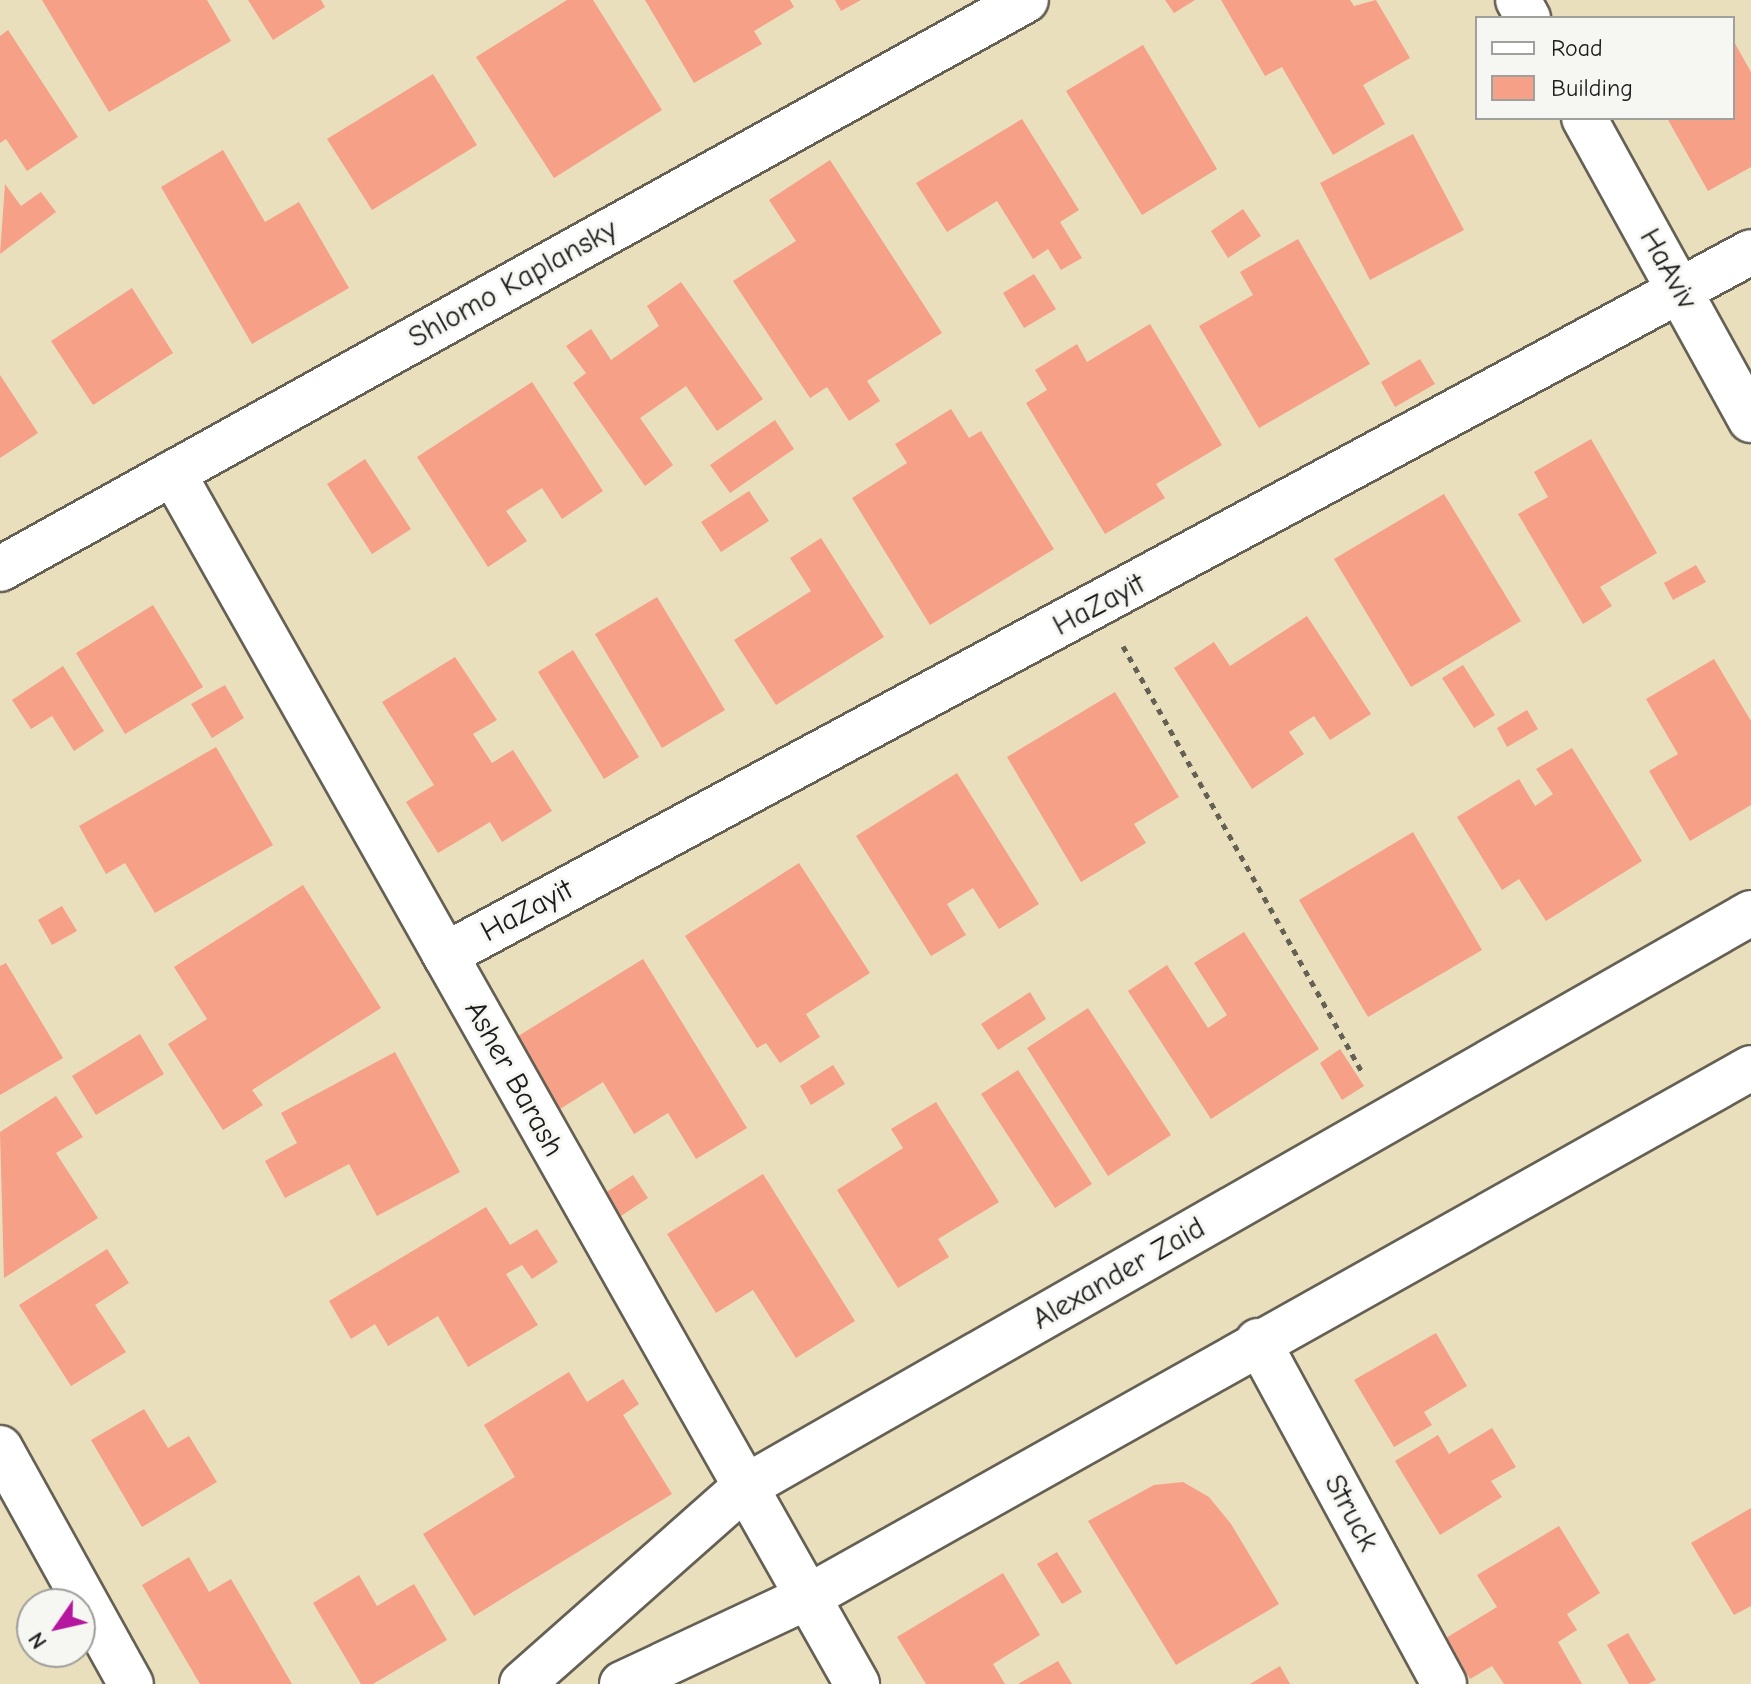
<!DOCTYPE html>
<html>
<head>
<meta charset="utf-8">
<style>
	body { margin:0 }
	#map { position:relative; width:1751px; height:1684px; overflow:hidden; background:#e9dfbc; font-family:"Comic Neue",sans-serif }
	div>[style] { position:absolute }
	.building>* { inset:0; background:#f5a087 }
	.path>* { height:5px; margin-top:-2.5px; transform-origin:0; background:repeating-linear-gradient(90deg,#646054 0 6px,transparent 0 12px) }
	.roads { filter:drop-shadow(2px 0 #646054) drop-shadow(-2px 0 #646054) drop-shadow(0 2px #646054) drop-shadow(0 -2px #646054) }
	.street>* { height:44px; margin:-22px; padding:0 22px; transform-origin:22px; border-radius:22px; background:#fff }
	.secondary>* { height:44px; margin:-22px; padding:0 22px; transform-origin:22px; border-radius:22px; background:#fff }
	span { translate:-50% -50%; white-space:nowrap; text-align:center; line-height:1.15; -webkit-text-stroke:6px #f6f6f2; paint-order:stroke }
	.street-label { font-size:30px; color:#1c1c1c }
	.legend { position:absolute; left:1475px; top:16px; width:260px; height:104px; box-sizing:border-box; background:#f6f6f2; border:2px solid #9f9f9c; margin:0; padding:10px 14px; list-style:none; font-size:24px; color:#1c1c1c }
	.legend li { display:flex; align-items:center; gap:16px; height:40px }
	.legend b { width:40px; border:2px solid #9f9f9c }
	.north { position:absolute; left:16px; top:1588px; width:80px; height:80px; box-sizing:border-box; background:#f6f6f2; border:2px solid #9f9f9c; border-radius:50%; rotate:236deg; font-size:22px; font-weight:700; line-height:32px; text-align:center; color:#1c1c1c }
	.north::after { content:''; display:block; margin:auto; width:28px; height:36px; background:#b5179e; clip-path:polygon(50% 0,100% 100%,50% 72%,0 100%) }
</style>
</head>
<body>
<div id="map">
	<div class="building">
		<i style="clip-path:polygon(42px 0,207px 0,231px 41px,109px 112px)"></i>
		<i style="clip-path:polygon(248px 0,321px 0,325px 7px,273px 40px)"></i>
		<i style="clip-path:polygon(567px 0,593px 0,662px 110px,554px 178px,476px 57px)"></i>
		<i style="clip-path:polygon(645px 0,790px 0,794px 7px,754px 31px,762px 44px,694px 83px)"></i>
		<i style="clip-path:polygon(835px 0,861px 0,841px 11px)"></i>
		<i style="clip-path:polygon(1165px 0,1195px 0,1174px 13px)"></i>
		<i style="clip-path:polygon(1221px 0,1350px 0,1354px 6px,1376px 0,1410px 58px,1363px 85px,1385px 124px,1333px 155px,1282px 67px,1265px 76px)"></i>
		<i style="clip-path:polygon(8px 30px,78px 137px,27px 171px,6px 139px,0 143px,0 36px)"></i>
		<i style="clip-path:polygon(1733px 40px,1751px 72px,1751px 167px,1708px 191px,1667px 118px,1733px 118px)"></i>
		<i style="clip-path:polygon(1143px 45px,1217px 169px,1142px 215px,1066px 91px)"></i>
		<i style="clip-path:polygon(433px 74px,477px 145px,372px 210px,327px 139px)"></i>
		<i style="clip-path:polygon(1022px 119px,1079px 210px,1060px 222px,1082px 258px,1061px 270px,1048px 249px,1033px 259px,997px 201px,947px 232px,916px 183px)"></i>
		<i style="clip-path:polygon(1413px 134px,1464px 230px,1370px 280px,1320px 183px)"></i>
		<i style="clip-path:polygon(223px 150px,265px 222px,299px 202px,349px 288px,252px 344px,161px 187px)"></i>
		<i style="clip-path:polygon(830px 160px,942px 333px,867px 381px,880px 401px,849px 421px,827px 387px,810px 398px,733px 281px,796px 241px,769px 200px)"></i>
		<i style="clip-path:polygon(5px 184px,21px 206px,41px 192px,56px 212px,0 254px)"></i>
		<i style="clip-path:polygon(1243px 209px,1261px 236px,1228px 258px,1211px 231px)"></i>
		<i style="clip-path:polygon(1298px 239px,1370px 364px,1259px 428px,1199px 326px,1253px 295px,1240px 272px)"></i>
		<i style="clip-path:polygon(1034px 274px,1056px 309px,1024px 328px,1003px 293px)"></i>
		<i style="clip-path:polygon(681px 282px,763px 399px,717px 431px,686px 386px,640px 418px,673px 465px,645px 486px,573px 383px,586px 373px,566px 346px,591px 329px,611px 360px,659px 326px,647px 306px)"></i>
		<i style="clip-path:polygon(132px 288px,173px 353px,93px 405px,51px 341px)"></i>
		<i style="clip-path:polygon(1150px 324px,1222px 445px,1156px 484px,1165px 498px,1105px 534px,1026px 403px,1047px 390px,1035px 370px,1077px 344px,1087px 362px)"></i>
		<i style="clip-path:polygon(1420px 359px,1435px 384px,1395px 407px,1381px 382px)"></i>
		<i style="clip-path:polygon(0 375px,38px 433px,0 458px)"></i>
		<i style="clip-path:polygon(532px 382px,603px 491px,562px 519px,542px 488px,506px 511px,527px 541px,488px 567px,417px 457px)"></i>
		<i style="clip-path:polygon(951px 409px,969px 438px,981px 431px,1054px 549px,930px 625px,852px 498px,907px 463px,895px 444px)"></i>
		<i style="clip-path:polygon(775px 420px,794px 449px,730px 493px,710px 465px)"></i>
		<i style="clip-path:polygon(1591px 439px,1657px 553px,1600px 587px,1612px 606px,1583px 624px,1518px 514px,1548px 497px,1534px 472px)"></i>
		<i style="clip-path:polygon(365px 459px,411px 529px,372px 554px,327px 484px)"></i>
		<i style="clip-path:polygon(749px 491px,769px 521px,721px 552px,701px 522px)"></i>
		<i style="clip-path:polygon(1444px 494px,1521px 621px,1411px 687px,1334px 559px)"></i>
		<i style="clip-path:polygon(821px 538px,884px 637px,776px 705px,734px 640px,811px 591px,790px 558px)"></i>
		<i style="clip-path:polygon(1696px 565px,1706px 582px,1673px 600px,1664px 583px)"></i>
		<i style="clip-path:polygon(657px 597px,725px 710px,662px 748px,595px 634px)"></i>
		<i style="clip-path:polygon(153px 605px,203px 687px,125px 734px,76px 653px)"></i>
		<i style="clip-path:polygon(1307px 616px,1371px 714px,1330px 740px,1314px 716px,1289px 732px,1304px 754px,1252px 789px,1174px 668px,1214px 642px,1230px 666px)"></i>
		<i style="clip-path:polygon(573px 650px,639px 757px,604px 779px,538px 672px)"></i>
		<i style="clip-path:polygon(455px 657px,497px 720px,473px 734px,492px 763px,513px 750px,552px 811px,502px 842px,490px 822px,438px 853px,406px 802px,434px 785px,382px 702px)"></i>
		<i style="clip-path:polygon(1714px 659px,1751px 721px,1751px 805px,1690px 841px,1649px 771px,1678px 754px,1646px 699px)"></i>
		<i style="clip-path:polygon(1463px 665px,1495px 715px,1474px 728px,1442px 678px)"></i>
		<i style="clip-path:polygon(63px 666px,104px 731px,74px 751px,52px 716px,31px 729px,12px 700px)"></i>
		<i style="clip-path:polygon(225px 685px,244px 718px,212px 738px,191px 704px)"></i>
		<i style="clip-path:polygon(1115px 692px,1179px 797px,1134px 824px,1146px 843px,1081px 882px,1007px 757px)"></i>
		<i style="clip-path:polygon(1527px 710px,1538px 729px,1507px 747px,1497px 728px)"></i>
		<i style="clip-path:polygon(216px 747px,273px 845px,155px 913px,125px 863px,106px 874px,79px 826px)"></i>
		<i style="clip-path:polygon(1572px 748px,1642px 861px,1546px 921px,1519px 879px,1502px 890px,1457px 817px,1519px 779px,1535px 806px,1553px 794px,1536px 769px)"></i>
		<i style="clip-path:polygon(957px 773px,1039px 904px,999px 929px,973px 888px,947px 904px,966px 935px,931px 956px,856px 836px)"></i>
		<i style="clip-path:polygon(1413px 832px,1482px 950px,1368px 1017px,1299px 900px)"></i>
		<i style="clip-path:polygon(799px 863px,870px 973px,806px 1014px,820px 1037px,780px 1063px,766px 1043px,757px 1048px,685px 936px)"></i>
		<i style="clip-path:polygon(303px 885px,381px 1008px,252px 1090px,263px 1105px,223px 1130px,168px 1044px,207px 1019px,174px 967px)"></i>
		<i style="clip-path:polygon(62px 906px,77px 931px,52px 945px,38px 920px)"></i>
		<i style="clip-path:polygon(1244px 932px,1319px 1049px,1211px 1119px,1128px 991px,1167px 965px,1208px 1028px,1227px 1015px,1194px 963px)"></i>
		<i style="clip-path:polygon(643px 959px,747px 1128px,696px 1159px,668px 1113px,634px 1134px,603px 1082px,560px 1109px,515px 1038px)"></i>
		<i style="clip-path:polygon(6px 963px,63px 1058px,0 1095px,0 966px)"></i>
		<i style="clip-path:polygon(1030px 992px,1046px 1019px,998px 1050px,981px 1024px)"></i>
		<i style="clip-path:polygon(1088px 1008px,1171px 1135px,1108px 1176px,1027px 1048px)"></i>
		<i style="clip-path:polygon(140px 1034px,164px 1074px,96px 1115px,72px 1076px)"></i>
		<i style="clip-path:polygon(1340px 1049px,1364px 1086px,1342px 1100px,1320px 1063px)"></i>
		<i style="clip-path:polygon(395px 1052px,460px 1172px,377px 1216px,349px 1164px,285px 1198px,265px 1161px,297px 1143px,281px 1113px)"></i>
		<i style="clip-path:polygon(833px 1065px,845px 1084px,811px 1105px,800px 1086px)"></i>
		<i style="clip-path:polygon(1018px 1070px,1092px 1184px,1055px 1208px,981px 1094px)"></i>
		<i style="clip-path:polygon(56px 1096px,83px 1137px,56px 1153px,98px 1218px,4px 1278px,0 1132px)"></i>
		<i style="clip-path:polygon(936px 1102px,999px 1202px,938px 1239px,949px 1257px,898px 1288px,837px 1190px,903px 1148px,891px 1129px)"></i>
		<i style="clip-path:polygon(763px 1174px,855px 1321px,796px 1358px,753px 1290px,716px 1313px,667px 1234px)"></i>
		<i style="clip-path:polygon(633px 1175px,648px 1198px,606px 1226px,591px 1202px)"></i>
		<i style="clip-path:polygon(486px 1207px,510px 1245px,537px 1229px,558px 1262px,532px 1279px,522px 1265px,506px 1274px,538px 1325px,468px 1367px,438px 1316px,388px 1346px,375px 1324px,351px 1339px,329px 1301px)"></i>
		<i style="clip-path:polygon(107px 1249px,129px 1283px,95px 1305px,126px 1352px,71px 1386px,19px 1305px)"></i>
		<i style="clip-path:polygon(1436px 1333px,1467px 1386px,1424px 1412px,1432px 1425px,1394px 1447px,1354px 1380px)"></i>
		<i style="clip-path:polygon(569px 1372px,587px 1402px,623px 1379px,639px 1404px,623px 1415px,672px 1494px,474px 1616px,423px 1534px,515px 1477px,484px 1425px)"></i>
		<i style="clip-path:polygon(144px 1409px,168px 1448px,189px 1436px,217px 1482px,142px 1527px,91px 1440px)"></i>
		<i style="clip-path:polygon(1492px 1428px,1516px 1467px,1491px 1481px,1502px 1497px,1440px 1535px,1395px 1461px,1438px 1435px,1449px 1454px)"></i>
		<i style="clip-path:polygon(1183px 1482px,1209px 1497px,1231px 1524px,1279px 1604px,1176px 1665px,1088px 1521px,1154px 1485px)"></i>
		<i style="clip-path:polygon(1751px 1508px,1751px 1606px,1734px 1615px,1691px 1543px)"></i>
		<i style="clip-path:polygon(1559px 1526px,1600px 1593px,1567px 1614px,1577px 1630px,1558px 1642px,1582px 1684px,1504px 1684px,1492px 1666px,1470px 1679px,1446px 1638px,1497px 1607px,1477px 1575px)"></i>
		<i style="clip-path:polygon(1057px 1552px,1082px 1592px,1062px 1604px,1037px 1564px)"></i>
		<i style="clip-path:polygon(189px 1557px,209px 1592px,231px 1579px,292px 1684px,200px 1684px,142px 1585px)"></i>
		<i style="clip-path:polygon(1003px 1573px,1040px 1635px,993px 1664px,1005px 1684px,926px 1684px,897px 1637px)"></i>
		<i style="clip-path:polygon(359px 1575px,377px 1606px,414px 1584px,447px 1640px,373px 1684px,361px 1684px,313px 1603px)"></i>
		<i style="clip-path:polygon(1628px 1633px,1656px 1680px,1648px 1684px,1629px 1684px,1607px 1645px)"></i>
		<i style="clip-path:polygon(1058px 1661px,1072px 1684px,1018px 1684px)"></i>
		<i style="clip-path:polygon(1280px 1666px,1290px 1684px,1250px 1684px)"></i>
	</div>
	<div class="path">
		<i style="left:1123px;top:646px;width:491px;rotate:60.7deg"></i>
	</div>
	<div class="roads">
		<div class="street">
			<i style="left:173px;top:473px;width:1391px;rotate:60.54deg"></i>
			<i style="left:0;top:569px;width:1173px;rotate:-29.01deg"></i>
			<i style="left:445px;top:955px;width:1483px;rotate:-28.29deg"></i>
			<i style="left:1258px;top:1341px;width:390px;rotate:61.5deg"></i>
			<i style="left:0;top:1448px;width:270px;rotate:61deg"></i>
		</div>
		<div class="secondary">
			<i style="left:1518px;top:0;width:21px;rotate:61deg"></i>
			<i style="left:1584px;top:118px;width:345px;rotate:61.1deg"></i>
			<i style="left:522px;top:1684px;width:298px;rotate:-41.5deg"></i>
			<i style="left:745px;top:1487px;width:1158px;rotate:-29.71deg"></i>
			<i style="left:622px;top:1684px;width:205px;rotate:-25.1deg"></i>
			<i style="left:808px;top:1597px;width:1081px;rotate:-29.29deg"></i>
		</div>
	</div>
	<div class="street-label">
		<span style="left:1668px;top:269px;rotate:61deg">HaAviv</span>
		<span style="left:513px;top:284px;rotate:-29deg">Shlomo Kaplansky</span>
		<span style="left:1099px;top:605px;rotate:-28deg">HaZayit</span>
		<span style="left:527px;top:911px;rotate:-28deg">HaZayit</span>
		<span style="left:514px;top:1079px;rotate:61deg">Asher Barash</span>
		<span style="left:1119px;top:1274px;rotate:-30deg">Alexander Zaid</span>
		<span style="left:1351px;top:1513px;rotate:62deg">Struck</span>
	</div>
	<ul class="legend">
	<li><b style="height:10px;background:#fff"></b>Road</li>
	<li><b style="height:22px;background:#f5a087"></b>Building</li>
	</ul>
	<div class="north">N</div>
</div>
</body>
</html>
